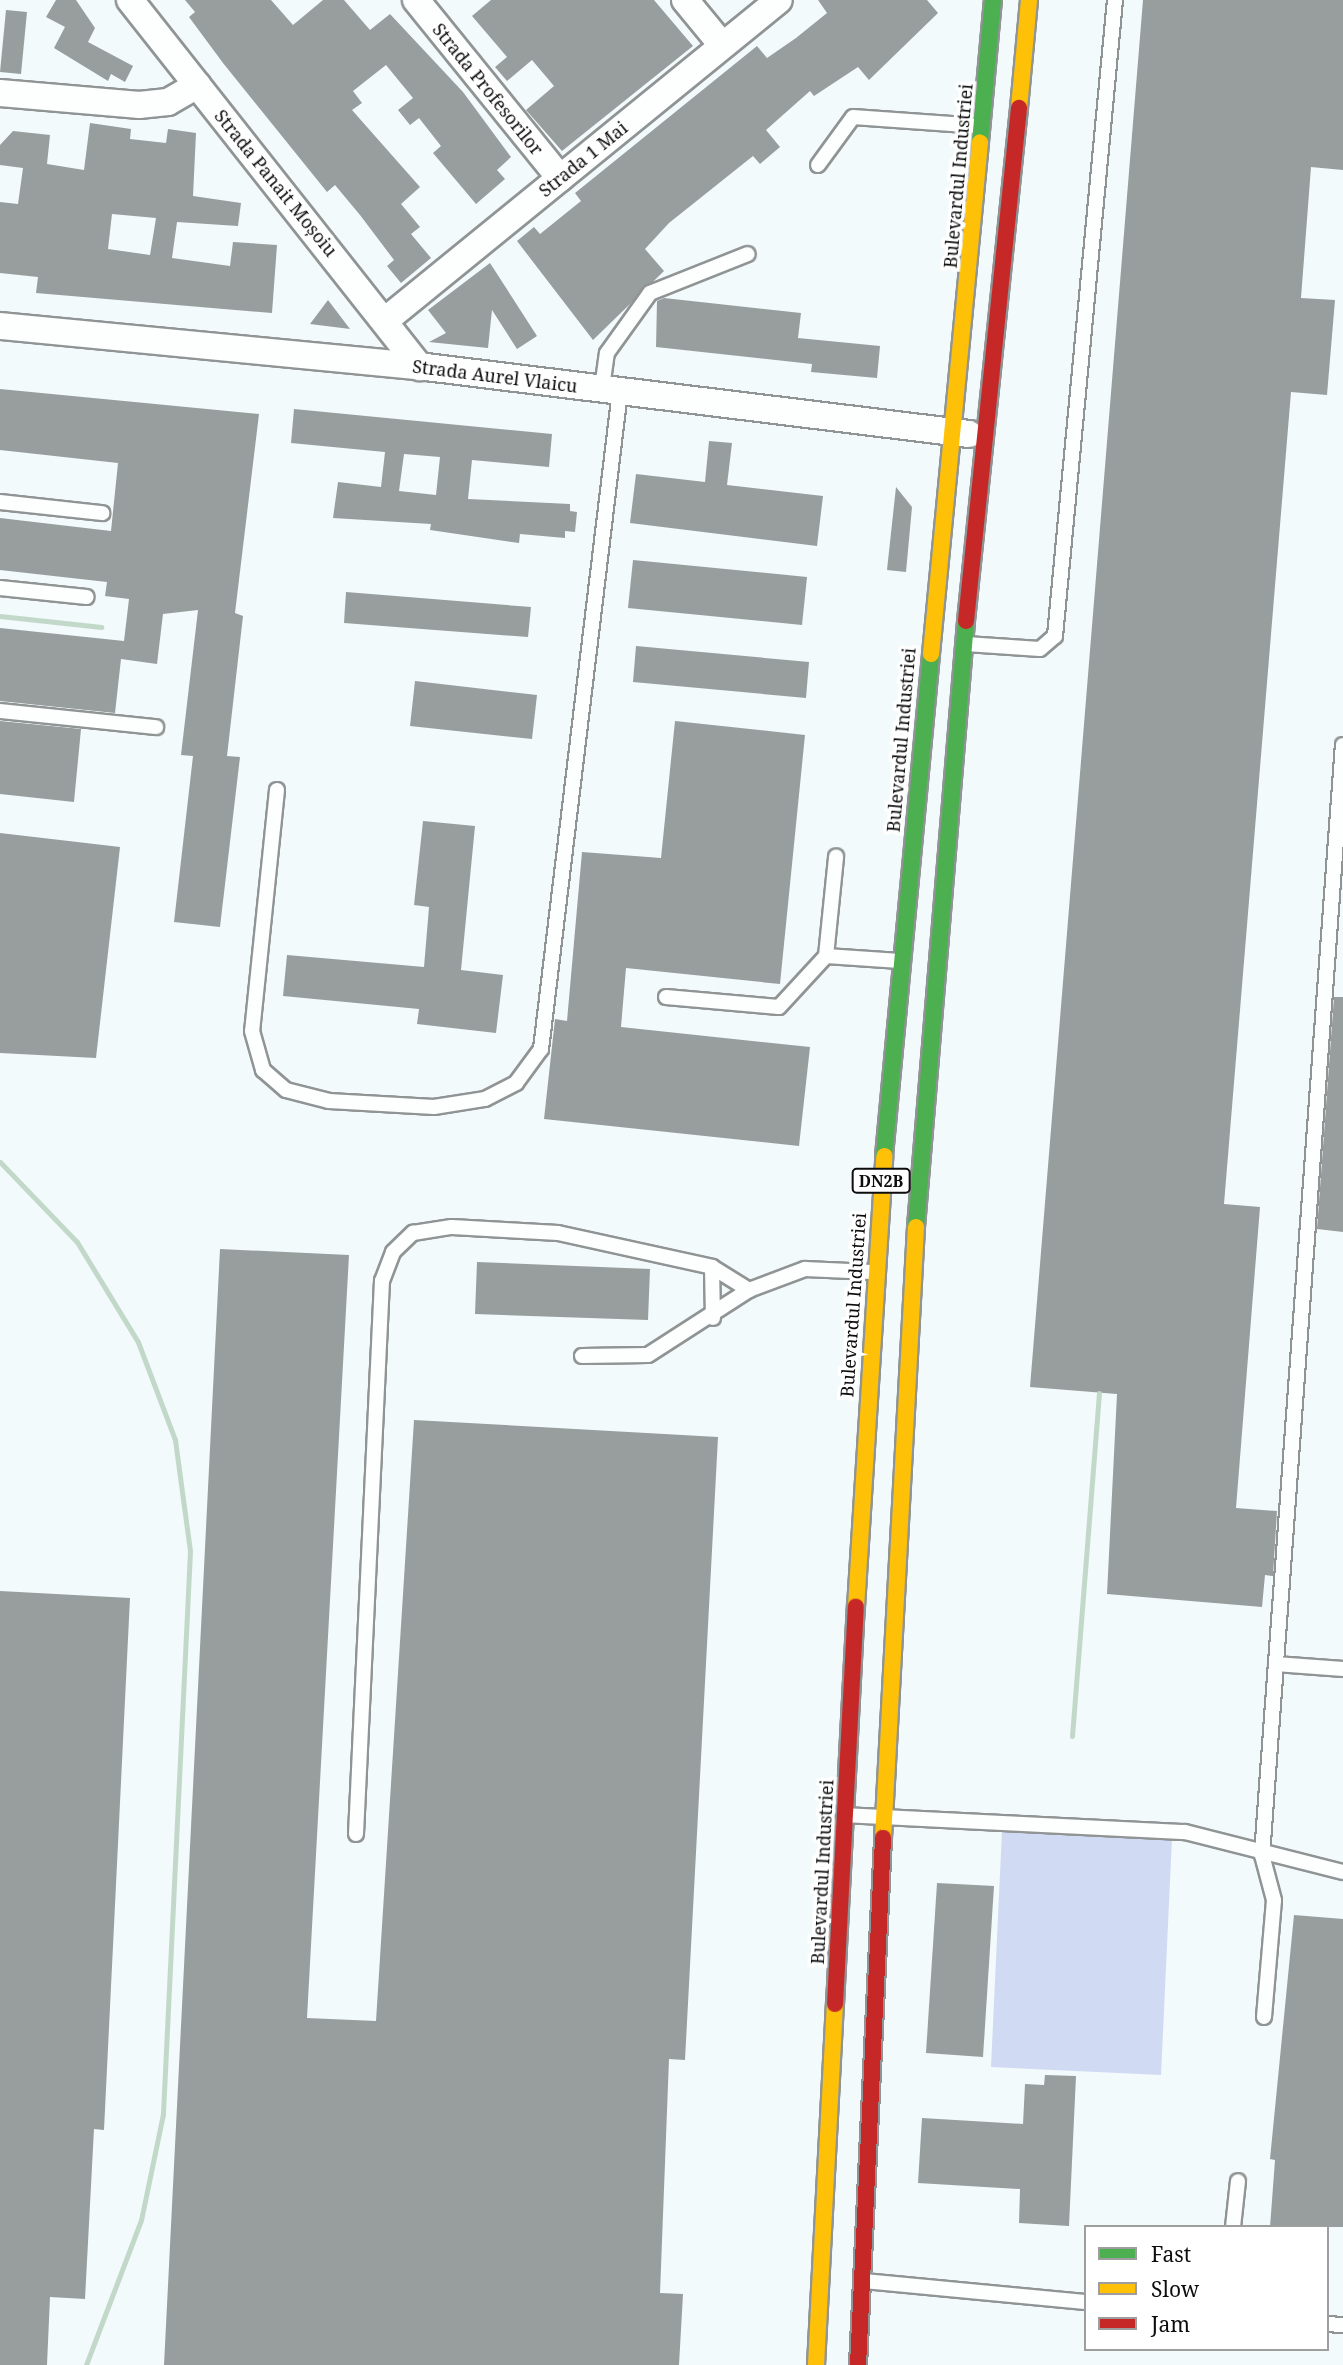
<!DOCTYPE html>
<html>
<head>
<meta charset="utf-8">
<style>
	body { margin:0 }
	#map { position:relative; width:1343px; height:2365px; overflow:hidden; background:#f2fafb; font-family:"Noto Serif",serif }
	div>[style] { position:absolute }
	.green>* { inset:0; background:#d0daf3 }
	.building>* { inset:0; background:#989e9e }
	.roads { filter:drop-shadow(2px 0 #909494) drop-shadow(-2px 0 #909494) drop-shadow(0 2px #909494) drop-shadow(0 -2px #909494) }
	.lane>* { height:14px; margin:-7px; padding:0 7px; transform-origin:7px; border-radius:7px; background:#fdfefe }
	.street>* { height:26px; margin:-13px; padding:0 13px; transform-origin:13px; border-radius:13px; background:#fdfefe }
	.fast>* { height:16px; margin:-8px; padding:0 8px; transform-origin:8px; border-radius:8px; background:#4caf50 }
	.slow>* { height:16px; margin:-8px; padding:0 8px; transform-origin:8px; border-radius:8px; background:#ffc107 }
	.jam>* { height:16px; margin:-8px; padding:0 8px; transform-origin:8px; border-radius:8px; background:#c62828 }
	.rail>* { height:5px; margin:-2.5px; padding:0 2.5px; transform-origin:2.5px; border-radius:2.5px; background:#c2d9ca }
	span { translate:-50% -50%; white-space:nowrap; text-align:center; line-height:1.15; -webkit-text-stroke:7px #fff; paint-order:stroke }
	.shield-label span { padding:2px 5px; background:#fff; border:2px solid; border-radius:5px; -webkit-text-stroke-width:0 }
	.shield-label { font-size:16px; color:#0d0d0d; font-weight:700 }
	.street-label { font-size:18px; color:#0d0d0d }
	.legend { position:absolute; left:1084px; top:2225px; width:245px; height:126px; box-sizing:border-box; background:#fff; border:2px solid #9e9e9e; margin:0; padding:9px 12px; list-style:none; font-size:21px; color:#0d0d0d }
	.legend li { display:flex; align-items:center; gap:14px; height:35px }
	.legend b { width:35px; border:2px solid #9e9e9e }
</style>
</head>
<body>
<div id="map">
	<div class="green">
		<i style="clip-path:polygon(1002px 1831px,1172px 1838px,1161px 2075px,991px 2067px)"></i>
	</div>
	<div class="building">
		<i style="clip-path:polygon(56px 0,76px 0,95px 28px,88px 42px,133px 66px,125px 82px,111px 74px,108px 81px,54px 48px,65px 27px,46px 17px)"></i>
		<i style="clip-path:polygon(185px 0,271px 0,293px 25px,323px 0,344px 0,370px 30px,390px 14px,463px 92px,511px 157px,497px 170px,505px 179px,476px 204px,433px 153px,441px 146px,419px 118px,410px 125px,398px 110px,413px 98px,386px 65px,353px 91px,362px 103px,352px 110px,420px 187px,401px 204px,420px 227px,411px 234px,431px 258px,401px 283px,387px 266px,394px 260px,360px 215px,335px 185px,327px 192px,223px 63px,189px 17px,195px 12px)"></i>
		<i style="clip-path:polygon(491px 0,654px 0,693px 46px,562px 151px,526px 110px,554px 86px,532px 60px,507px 81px,495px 67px,507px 57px,472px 16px)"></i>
		<i style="clip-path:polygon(818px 0,927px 0,938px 13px,869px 80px,858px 67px,814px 96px,810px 91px,766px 130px,780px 147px,760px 164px,753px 156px,669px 223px,645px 249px,664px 271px,593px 340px,517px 241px,534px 227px,540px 234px,581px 201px,575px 193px,757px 46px,767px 58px,796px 38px,827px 13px)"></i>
		<i style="clip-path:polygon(1143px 0,1343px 0,1343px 170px,1311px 167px,1301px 298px,1335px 300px,1327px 395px,1291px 392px,1224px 1204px,1260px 1207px,1236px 1508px,1277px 1511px,1273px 1576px,1265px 1575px,1262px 1607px,1107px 1594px,1117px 1394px,1030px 1387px)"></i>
		<i style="clip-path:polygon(6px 10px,27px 12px,21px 74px,0 72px)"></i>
		<i style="clip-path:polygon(evenodd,90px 123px,131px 129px,130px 139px,166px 143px,168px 129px,196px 133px,193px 196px,241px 203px,238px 226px,177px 222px,172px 258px,230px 266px,233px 242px,277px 245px,272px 313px,36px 293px,38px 277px,0 273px,0 202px,18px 204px,23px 168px,0 165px,0 145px,13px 131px,50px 135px,47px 164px,84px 170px,90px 123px,112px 214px,156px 218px,150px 255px,108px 249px,112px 214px)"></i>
		<i style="clip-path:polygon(490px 263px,537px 336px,517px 349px,492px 310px,488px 348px,429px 342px,446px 333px,428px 310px)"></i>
		<i style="clip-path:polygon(664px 298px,801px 313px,798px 338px,880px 346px,877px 378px,811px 372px,812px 364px,656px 347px,657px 301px)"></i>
		<i style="clip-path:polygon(328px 300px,350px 329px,310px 324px)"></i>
		<i style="clip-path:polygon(0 389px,259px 414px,235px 613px,243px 616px,227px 756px,240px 757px,220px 927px,174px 922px,193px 756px,181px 755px,198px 610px,163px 614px,157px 664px,121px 659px,115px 713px,0 701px,0 628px,124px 641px,129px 599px,105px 596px,107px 582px,0 570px,0 518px,111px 531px,118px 463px,0 450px)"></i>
		<i style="clip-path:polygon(evenodd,294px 409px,552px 434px,549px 467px,472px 460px,468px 499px,570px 504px,570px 511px,577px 512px,575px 532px,565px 531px,565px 538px,520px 534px,519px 543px,430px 530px,431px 524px,333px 518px,338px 482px,381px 487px,385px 452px,291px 443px,294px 409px,404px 454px,440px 457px,436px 495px,399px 491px,404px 454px)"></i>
		<i style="clip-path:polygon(709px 441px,732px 443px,727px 485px,823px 496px,817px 546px,630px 523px,636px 474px,705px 482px)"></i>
		<i style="clip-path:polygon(896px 487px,912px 507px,906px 572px,887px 570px)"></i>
		<i style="clip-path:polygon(633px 560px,807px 577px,802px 625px,628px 608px)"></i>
		<i style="clip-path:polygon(346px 592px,531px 607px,528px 637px,344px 623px)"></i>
		<i style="clip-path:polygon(636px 646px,809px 662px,806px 698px,633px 682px)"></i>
		<i style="clip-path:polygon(415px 681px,537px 695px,532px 739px,410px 726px)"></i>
		<i style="clip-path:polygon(0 721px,81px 729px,74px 802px,0 794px)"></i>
		<i style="clip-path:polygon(675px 721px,805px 735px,780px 984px,626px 968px,621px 1027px,810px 1047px,799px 1146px,544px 1119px,555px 1019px,567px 1021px,582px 852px,661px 858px)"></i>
		<i style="clip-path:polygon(423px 821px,475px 826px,461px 970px,503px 975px,496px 1033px,417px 1024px,419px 1009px,283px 996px,287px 955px,424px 967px,429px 907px,414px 905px)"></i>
		<i style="clip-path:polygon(0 833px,120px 847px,96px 1058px,0 1053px)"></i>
		<i style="clip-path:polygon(1334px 997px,1343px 997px,1343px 1232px,1317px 1229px)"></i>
		<i style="clip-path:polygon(220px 1249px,349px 1255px,307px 2018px,376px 2021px,414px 1420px,718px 1437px,685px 2060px,669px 2059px,660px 2293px,683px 2294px,679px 2365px,164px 2365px)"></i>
		<i style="clip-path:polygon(477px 1262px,650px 1269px,648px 1320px,475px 1314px)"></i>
		<i style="clip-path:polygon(0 1591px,130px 1598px,104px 2130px,94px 2129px,85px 2299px,50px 2297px,47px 2365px,0 2365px)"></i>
		<i style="clip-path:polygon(937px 1883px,994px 1886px,983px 2057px,926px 2053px)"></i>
		<i style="clip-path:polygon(1294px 1915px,1343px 1919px,1343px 2227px,1270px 2227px,1275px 2160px,1270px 2159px)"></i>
		<i style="clip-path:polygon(1045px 2075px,1076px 2076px,1069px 2226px,1019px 2223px,1020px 2189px,918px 2183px,922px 2118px,1023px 2124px,1025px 2084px,1044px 2085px)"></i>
	</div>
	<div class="roads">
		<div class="lane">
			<i style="left:818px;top:165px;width:59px;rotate:-53.9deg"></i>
			<i style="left:853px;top:117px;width:127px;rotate:4.1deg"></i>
			<i style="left:602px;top:388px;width:35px;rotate:-82deg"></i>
			<i style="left:607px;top:353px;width:74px;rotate:-54.4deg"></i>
			<i style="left:650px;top:293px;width:105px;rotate:-21.7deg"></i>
			<i style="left:0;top:502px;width:103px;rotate:6.2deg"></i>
			<i style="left:0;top:588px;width:87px;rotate:5.9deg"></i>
			<i style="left:966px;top:644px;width:74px;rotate:3.9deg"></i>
			<i style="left:1040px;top:649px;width:20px;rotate:-41deg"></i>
			<i style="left:1055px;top:636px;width:639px;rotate:-84.61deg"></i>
			<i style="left:0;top:711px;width:157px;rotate:5.9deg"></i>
			<i style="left:277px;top:790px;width:242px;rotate:95.9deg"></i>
			<i style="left:252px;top:1031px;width:41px;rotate:74.2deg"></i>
			<i style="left:263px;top:1070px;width:30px;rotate:41deg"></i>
			<i style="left:286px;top:1090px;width:44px;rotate:14.3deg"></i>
			<i style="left:329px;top:1101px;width:105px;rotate:3.3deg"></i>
			<i style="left:434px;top:1107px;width:52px;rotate:-8.9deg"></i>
			<i style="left:485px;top:1099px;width:35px;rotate:-27deg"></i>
			<i style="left:516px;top:1083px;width:42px;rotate:-53.7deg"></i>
			<i style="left:541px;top:1049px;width:663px;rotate:-83.15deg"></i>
			<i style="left:826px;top:956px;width:100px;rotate:-84.2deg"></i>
			<i style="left:666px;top:997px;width:113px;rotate:5.1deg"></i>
			<i style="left:779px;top:1007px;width:69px;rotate:-47.3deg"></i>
			<i style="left:826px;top:956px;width:74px;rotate:3.9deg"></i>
			<i style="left:712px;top:1267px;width:51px;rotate:88.9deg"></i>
			<i style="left:582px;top:1356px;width:66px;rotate:-0.9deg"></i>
			<i style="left:648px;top:1355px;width:120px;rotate:-32.8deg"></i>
			<i style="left:749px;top:1290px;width:60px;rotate:-20.6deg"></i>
			<i style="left:805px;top:1269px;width:67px;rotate:2.6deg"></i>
			<i style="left:1276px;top:1664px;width:67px;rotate:4.3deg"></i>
			<i style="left:845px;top:1815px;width:340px;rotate:2.9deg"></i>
			<i style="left:1185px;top:1832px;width:163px;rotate:14.2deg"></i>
			<i style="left:356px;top:1834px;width:554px;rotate:-87.31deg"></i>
			<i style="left:382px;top:1281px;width:31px;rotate:-69deg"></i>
			<i style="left:393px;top:1252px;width:28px;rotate:-44deg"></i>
			<i style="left:413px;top:1233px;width:39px;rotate:-9deg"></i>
			<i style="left:452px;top:1227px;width:106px;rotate:3.2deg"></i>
			<i style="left:558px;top:1233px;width:158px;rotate:12.4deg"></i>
			<i style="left:712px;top:1267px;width:44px;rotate:31.9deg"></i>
			<i style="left:1264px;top:2017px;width:117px;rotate:-85.1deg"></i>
			<i style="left:1274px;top:1900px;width:47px;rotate:-104.9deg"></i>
			<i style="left:1262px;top:1855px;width:1113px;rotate:-85.83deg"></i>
			<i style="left:1233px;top:2227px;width:46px;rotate:-83.8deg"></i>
			<i style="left:863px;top:2281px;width:224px;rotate:5.4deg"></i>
			<i style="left:1327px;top:2324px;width:16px;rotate:4deg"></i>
		</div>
		<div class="street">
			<i style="left:130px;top:0;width:468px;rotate:51.7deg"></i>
			<i style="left:416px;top:0;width:229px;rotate:51deg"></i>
			<i style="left:685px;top:0;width:58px;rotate:50.6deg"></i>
			<i style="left:0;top:93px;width:140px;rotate:4.9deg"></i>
			<i style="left:139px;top:105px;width:29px;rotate:-6deg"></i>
			<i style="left:168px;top:102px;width:34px;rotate:-30deg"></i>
			<i style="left:387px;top:319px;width:505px;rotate:-39.14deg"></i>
			<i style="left:0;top:326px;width:428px;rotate:5.5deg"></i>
			<i style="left:426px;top:367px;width:547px;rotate:7.03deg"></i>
		</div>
		<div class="fast">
			<i style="left:980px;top:142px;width:143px;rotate:-84.8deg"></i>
			<i style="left:884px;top:1156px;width:504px;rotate:-84.65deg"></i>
			<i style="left:916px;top:1227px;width:608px;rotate:-85.28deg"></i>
		</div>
		<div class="slow">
			<i style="left:1019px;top:108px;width:108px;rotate:-84.7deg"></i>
			<i style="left:931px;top:654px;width:514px;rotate:-84.53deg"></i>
			<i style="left:856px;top:1607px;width:452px;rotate:-86.4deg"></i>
			<i style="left:883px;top:1838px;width:612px;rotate:-86.91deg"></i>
			<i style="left:816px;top:2365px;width:361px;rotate:-87deg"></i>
		</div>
		<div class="jam">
			<i style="left:966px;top:621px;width:516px;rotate:-84.1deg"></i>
			<i style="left:835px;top:2004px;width:398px;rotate:-87deg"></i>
			<i style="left:858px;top:2365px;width:528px;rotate:-87.28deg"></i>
		</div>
	</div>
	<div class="rail">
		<i style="left:0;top:616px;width:102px;rotate:6.2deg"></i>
		<i style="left:0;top:1162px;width:111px;rotate:46.1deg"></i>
		<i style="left:77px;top:1242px;width:117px;rotate:58.6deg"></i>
		<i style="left:138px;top:1342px;width:105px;rotate:69.3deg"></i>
		<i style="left:175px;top:1440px;width:112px;rotate:82.3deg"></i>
		<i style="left:190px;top:1551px;width:564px;rotate:92.75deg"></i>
		<i style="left:163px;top:2114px;width:108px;rotate:101.7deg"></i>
		<i style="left:141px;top:2220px;width:155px;rotate:110.8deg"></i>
		<i style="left:1072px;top:1736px;width:344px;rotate:-85.5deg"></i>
	</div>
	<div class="shield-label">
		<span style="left:881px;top:1181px">DN2B</span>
	</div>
	<div class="street-label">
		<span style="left:488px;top:89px;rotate:51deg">Strada Profesorilor</span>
		<span style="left:583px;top:159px;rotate:-39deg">Strada 1 Mai</span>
		<span style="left:958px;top:176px;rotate:-85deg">Bulevardul Industriei</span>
		<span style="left:276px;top:183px;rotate:51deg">Strada Panait Moșoiu</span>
		<span style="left:495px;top:376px;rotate:7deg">Strada Aurel Vlaicu</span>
		<span style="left:901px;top:740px;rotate:-85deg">Bulevardul Industriei</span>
		<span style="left:853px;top:1305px;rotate:-86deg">Bulevardul Industriei</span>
		<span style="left:822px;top:1872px;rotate:-87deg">Bulevardul Industriei</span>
	</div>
	<ul class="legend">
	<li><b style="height:9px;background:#4caf50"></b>Fast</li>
	<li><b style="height:9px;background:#ffc107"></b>Slow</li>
	<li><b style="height:9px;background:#c62828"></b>Jam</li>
	</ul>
</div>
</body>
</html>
